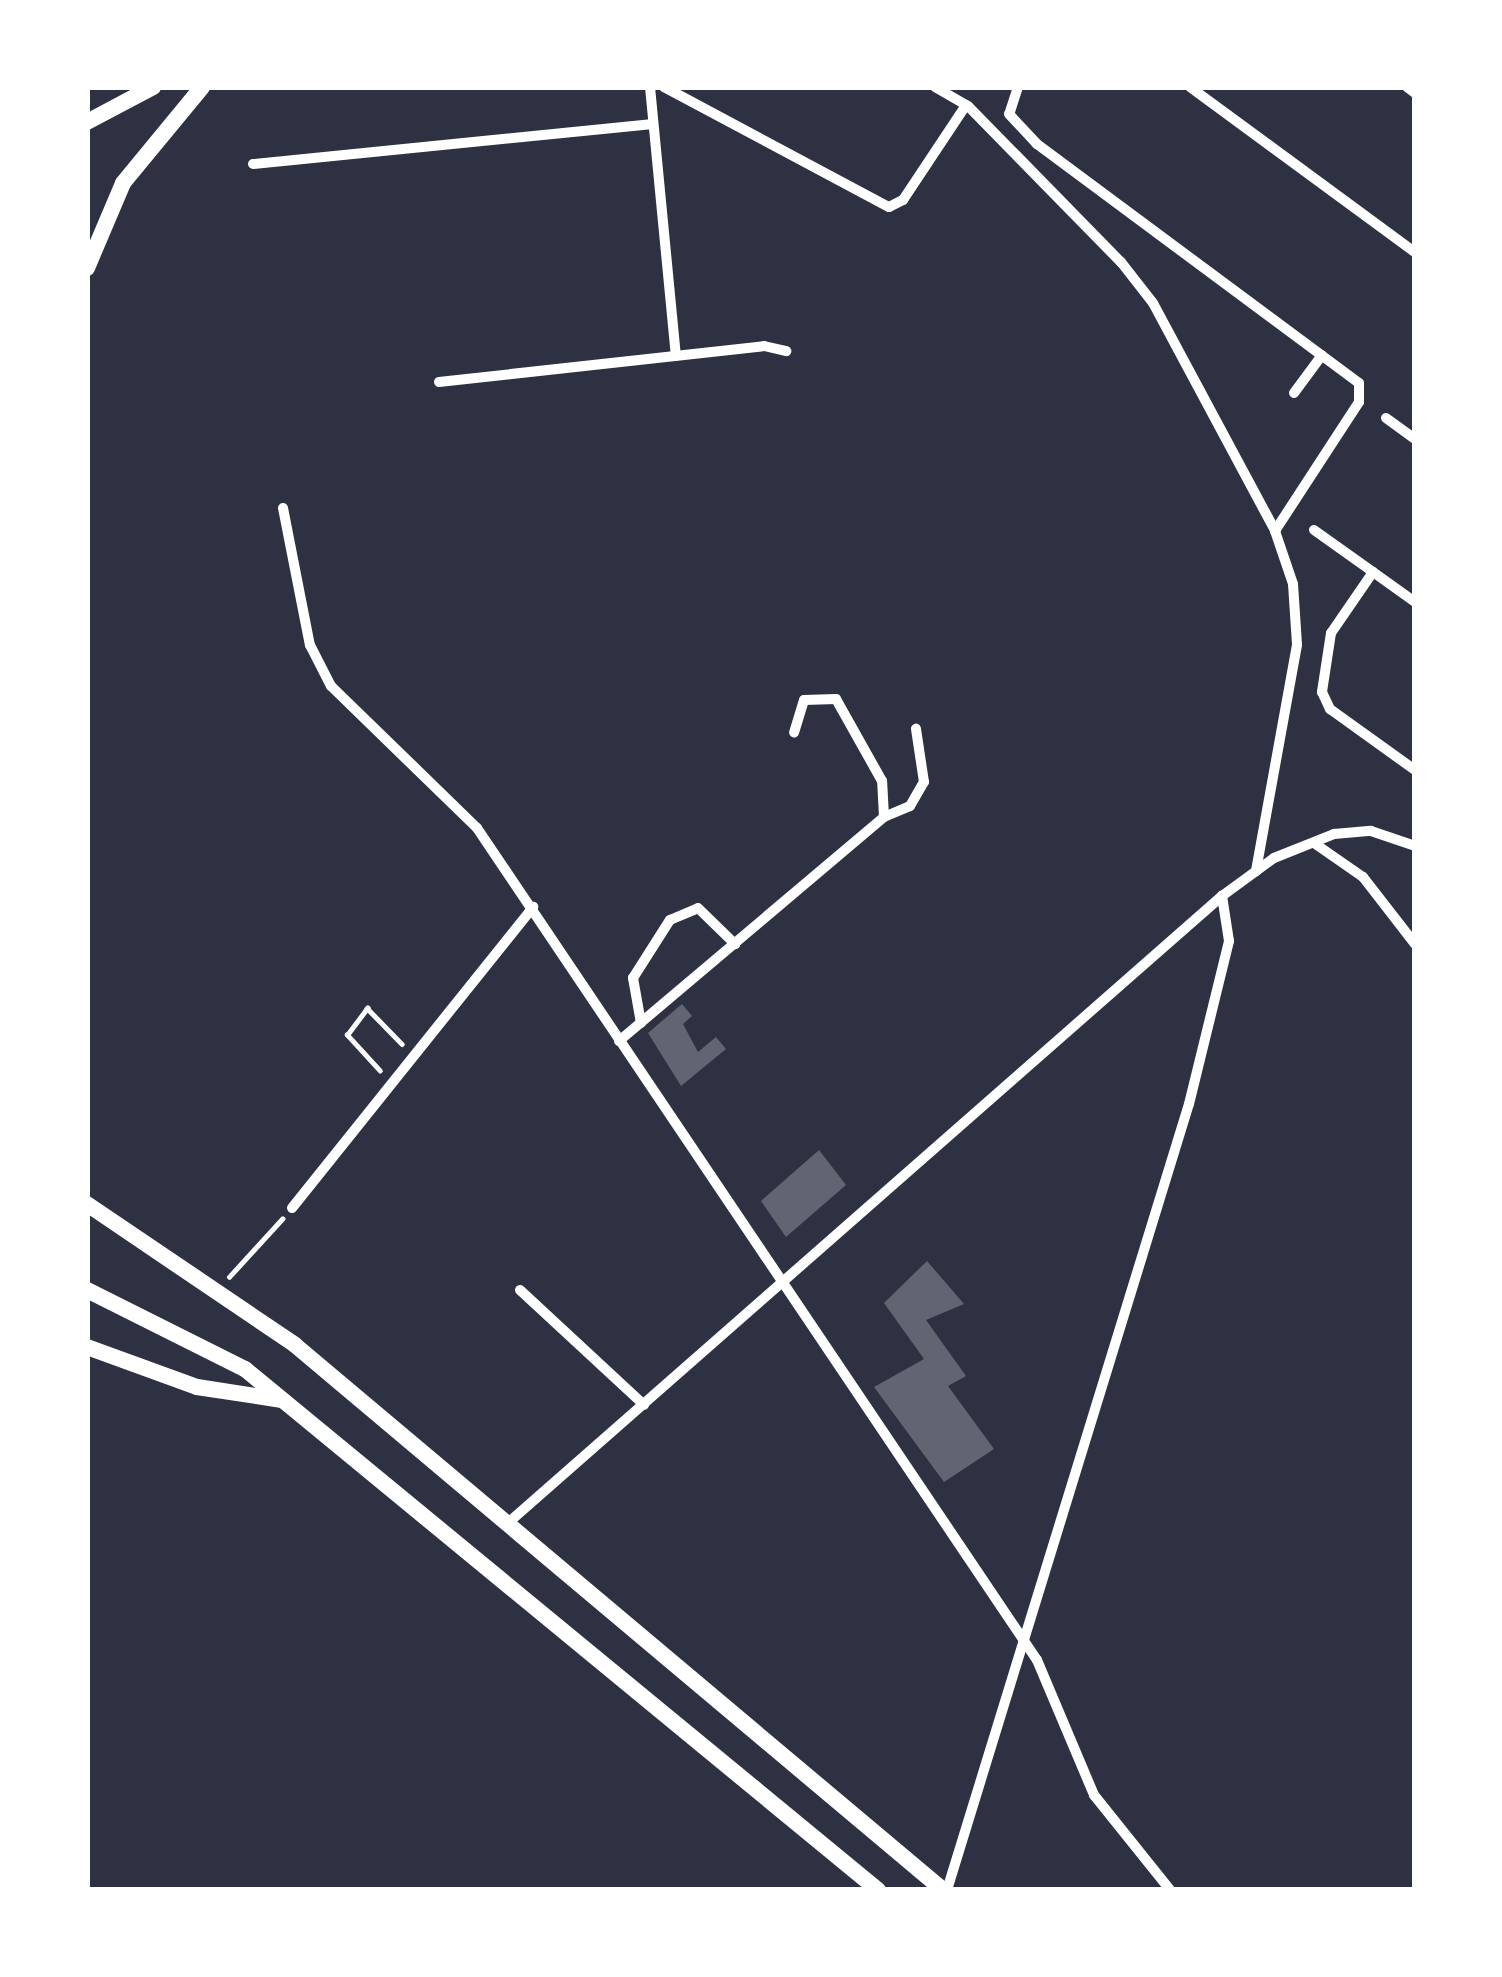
<!DOCTYPE html>
<html>
<head>
<meta charset="utf-8">
<style>
	body { margin:0 }
	#map { position:relative; width:1502px; height:1977px; overflow:hidden; background:#2d3142; font-family:"Fira Sans",sans-serif }
	div>[style] { position:absolute }
	.building>* { inset:0; background:#626471 }
	.path>* { height:4.5px; margin:-2.25px; padding:0 2.25px; transform-origin:2.25px; border-radius:2.25px; background:#fff }
	.minor>* { height:10px; margin:-5px; padding:0 5px; transform-origin:5px; border-radius:5px; background:#fff }
	.primary>* { height:16px; margin:-8px; padding:0 8px; transform-origin:8px; border-radius:8px; background:#fff }
	span { translate:-50% -50%; white-space:nowrap; text-align:center; line-height:1.15; -webkit-text-stroke:9px #fff; paint-order:stroke }
	.frame { position:absolute; inset:0; border:90px solid #fff; pointer-events:none }
</style>
</head>
<body>
<div id="map">
	<div class="building">
		<i style="clip-path:polygon(682px 1004px,692px 1016px,683px 1024px,698px 1052px,716px 1037px,726px 1049px,681px 1086px,648px 1033px)"></i>
		<i style="clip-path:polygon(819px 1150px,846px 1185px,786px 1237px,761px 1201px)"></i>
		<i style="clip-path:polygon(927px 1261px,964px 1304px,926px 1320px,966px 1376px,948px 1386px,994px 1449px,944px 1482px,874px 1387px,924px 1359px,884px 1303px)"></i>
	</div>
	<div class="path">
		<i style="left:380px;top:1071px;width:49px;rotate:-132.5deg"></i>
		<i style="left:347px;top:1035px;width:34px;rotate:-53deg"></i>
		<i style="left:367px;top:1008px;width:50px;rotate:45.8deg"></i>
		<i style="left:229px;top:1277px;width:79px;rotate:-47.6deg"></i>
	</div>
	<div class="minor">
		<i style="left:650px;top:87px;width:270px;rotate:84.5deg"></i>
		<i style="left:664px;top:87px;width:255px;rotate:28.1deg"></i>
		<i style="left:889px;top:207px;width:16px;rotate:-27deg"></i>
		<i style="left:903px;top:200px;width:114px;rotate:-56.4deg"></i>
		<i style="left:935px;top:87px;width:38px;rotate:30deg"></i>
		<i style="left:968px;top:106px;width:219px;rotate:45.6deg"></i>
		<i style="left:1121px;top:262px;width:52px;rotate:52deg"></i>
		<i style="left:1153px;top:303px;width:259px;rotate:61.8deg"></i>
		<i style="left:1275px;top:531px;width:56px;rotate:71.2deg"></i>
		<i style="left:1293px;top:584px;width:61px;rotate:86.2deg"></i>
		<i style="left:1297px;top:645px;width:230px;rotate:100.3deg"></i>
		<i style="left:1018px;top:87px;width:28px;rotate:108deg"></i>
		<i style="left:1009px;top:114px;width:41px;rotate:47deg"></i>
		<i style="left:1037px;top:144px;width:401px;rotate:36.6deg"></i>
		<i style="left:1359px;top:383px;width:19px;rotate:90deg"></i>
		<i style="left:1359px;top:402px;width:154px;rotate:123.1deg"></i>
		<i style="left:1190px;top:87px;width:279px;rotate:36.3deg"></i>
		<i style="left:1407px;top:87px;width:10px;rotate:37deg"></i>
		<i style="left:253px;top:164px;width:402px;rotate:-5.7deg"></i>
		<i style="left:439px;top:382px;width:327px;rotate:-6.3deg"></i>
		<i style="left:764px;top:346px;width:23px;rotate:13deg"></i>
		<i style="left:1294px;top:393px;width:47px;rotate:-53.6deg"></i>
		<i style="left:1386px;top:418px;width:36px;rotate:36deg"></i>
		<i style="left:283px;top:508px;width:140px;rotate:78.9deg"></i>
		<i style="left:310px;top:645px;width:46px;rotate:62.9deg"></i>
		<i style="left:331px;top:686px;width:204px;rotate:44.2deg"></i>
		<i style="left:477px;top:828px;width:1003px;rotate:56.06deg"></i>
		<i style="left:1037px;top:1660px;width:147px;rotate:67.1deg"></i>
		<i style="left:1094px;top:1795px;width:122px;rotate:51.3deg"></i>
		<i style="left:1314px;top:530px;width:72px;rotate:35.4deg"></i>
		<i style="left:1415px;top:602px;width:52px;rotate:-144.5deg"></i>
		<i style="left:1373px;top:572px;width:74px;rotate:124.5deg"></i>
		<i style="left:1331px;top:633px;width:60px;rotate:98.7deg"></i>
		<i style="left:1322px;top:692px;width:19px;rotate:65deg"></i>
		<i style="left:1330px;top:709px;width:105px;rotate:35.7deg"></i>
		<i style="left:884px;top:817px;width:28px;rotate:-23deg"></i>
		<i style="left:910px;top:806px;width:28px;rotate:-60deg"></i>
		<i style="left:924px;top:782px;width:54px;rotate:-98.6deg"></i>
		<i style="left:1314px;top:843px;width:60px;rotate:34.8deg"></i>
		<i style="left:1363px;top:877px;width:85px;rotate:52.2deg"></i>
		<i style="left:641px;top:1023px;width:46px;rotate:-100.1deg"></i>
		<i style="left:633px;top:978px;width:69px;rotate:-57.5deg"></i>
		<i style="left:670px;top:920px;width:30px;rotate:-23deg"></i>
		<i style="left:698px;top:908px;width:52px;rotate:44.2deg"></i>
		<i style="left:619px;top:1041px;width:347px;rotate:-40.2deg"></i>
		<i style="left:884px;top:817px;width:36px;rotate:-93deg"></i>
		<i style="left:882px;top:781px;width:94px;rotate:-119.3deg"></i>
		<i style="left:836px;top:699px;width:32px;rotate:178deg"></i>
		<i style="left:804px;top:700px;width:34px;rotate:107deg"></i>
		<i style="left:292px;top:1208px;width:386px;rotate:-51.3deg"></i>
		<i style="left:520px;top:1290px;width:169px;rotate:42.8deg"></i>
		<i style="left:508px;top:1523px;width:950px;rotate:-41.29deg"></i>
		<i style="left:1222px;top:896px;width:64px;rotate:-36.2deg"></i>
		<i style="left:1274px;top:858px;width:65px;rotate:-21.8deg"></i>
		<i style="left:1334px;top:834px;width:37px;rotate:-5deg"></i>
		<i style="left:1371px;top:831px;width:46px;rotate:18.8deg"></i>
		<i style="left:947px;top:1890px;width:822px;rotate:-72.89deg"></i>
		<i style="left:1189px;top:1104px;width:168px;rotate:-76.2deg"></i>
		<i style="left:1229px;top:941px;width:46px;rotate:-98.8deg"></i>
	</div>
	<div class="primary">
		<i style="left:87px;top:122px;width:75px;rotate:-27.9deg"></i>
		<i style="left:87px;top:268px;width:92px;rotate:-67deg"></i>
		<i style="left:123px;top:183px;width:124px;rotate:-50.5deg"></i>
		<i style="left:87px;top:1204px;width:251px;rotate:34.1deg"></i>
		<i style="left:295px;top:1345px;width:847px;rotate:40.07deg"></i>
		<i style="left:87px;top:1290px;width:177px;rotate:26.6deg"></i>
		<i style="left:245px;top:1369px;width:820px;rotate:39.46deg"></i>
		<i style="left:87px;top:1347px;width:117px;rotate:20deg"></i>
		<i style="left:197px;top:1387px;width:86px;rotate:8.7deg"></i>
	</div>
	<div class="frame"></div>
</div>
</body>
</html>
